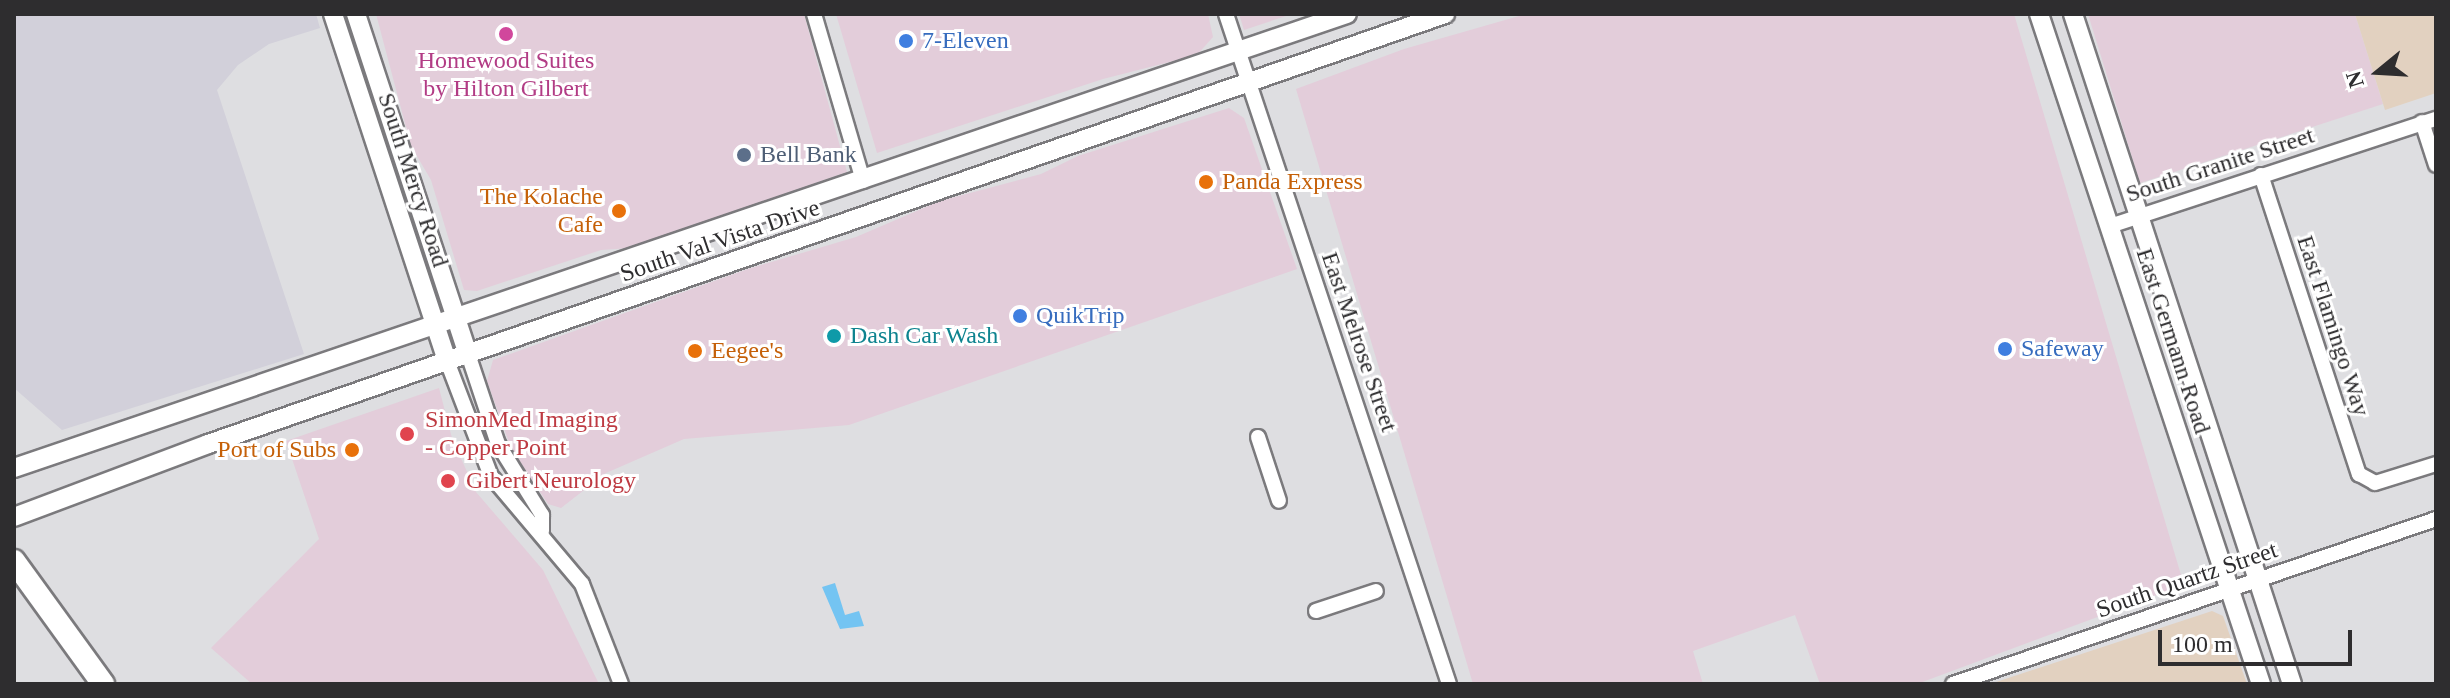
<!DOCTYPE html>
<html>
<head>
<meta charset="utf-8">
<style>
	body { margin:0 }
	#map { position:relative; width:2450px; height:698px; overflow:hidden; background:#dedee1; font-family:Georgia,serif }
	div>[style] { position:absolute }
	.commercial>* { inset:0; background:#e3cdda }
	.built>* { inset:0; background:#d2d0da }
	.education>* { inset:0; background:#e2d1c0 }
	.water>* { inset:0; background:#74c4f2 }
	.roads { filter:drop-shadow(2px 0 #7b7a7d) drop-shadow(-2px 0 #7b7a7d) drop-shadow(0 2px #7b7a7d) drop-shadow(0 -2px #7b7a7d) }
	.minor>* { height:14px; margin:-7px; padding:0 7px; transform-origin:7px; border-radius:7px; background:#fff }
	.major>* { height:18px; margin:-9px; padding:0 9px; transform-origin:9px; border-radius:9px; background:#fff }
	.highway>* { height:22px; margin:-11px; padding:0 11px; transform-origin:11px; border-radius:11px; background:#fff }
	.dots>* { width:22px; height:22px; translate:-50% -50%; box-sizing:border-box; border:4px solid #fff; border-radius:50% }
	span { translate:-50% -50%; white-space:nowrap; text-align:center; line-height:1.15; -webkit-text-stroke:6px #fff; paint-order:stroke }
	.shop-label { font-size:24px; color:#366cbe }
	.left { translate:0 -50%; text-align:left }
	.hotel-label { font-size:24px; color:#b23c85 }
	.service-label { font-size:24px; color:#4e5e75 }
	.street-label { font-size:24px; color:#2e2d2f }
	.food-label { font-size:24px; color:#c56008 }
	.right { translate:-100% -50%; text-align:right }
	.culture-label { font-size:24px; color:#0d838f }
	.health-label { font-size:24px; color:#be3a42 }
	.frame { position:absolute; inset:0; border:16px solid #2e2d2f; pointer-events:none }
	.north { position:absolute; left:2338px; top:32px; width:80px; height:80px; -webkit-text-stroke:6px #fff; paint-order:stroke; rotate:252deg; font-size:22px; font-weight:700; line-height:32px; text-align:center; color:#2e2d2f }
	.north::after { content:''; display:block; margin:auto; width:28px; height:36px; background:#2e2d2f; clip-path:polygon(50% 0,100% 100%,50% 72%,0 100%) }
	.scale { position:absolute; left:2158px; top:630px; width:194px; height:36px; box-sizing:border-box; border:4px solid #2e2d2f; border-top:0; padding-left:10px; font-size:24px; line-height:28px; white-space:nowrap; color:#2e2d2f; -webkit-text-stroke:6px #fff; paint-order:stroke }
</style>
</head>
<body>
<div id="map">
	<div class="commercial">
		<i style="clip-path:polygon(376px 14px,804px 14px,847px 172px,630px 248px,601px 250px,477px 291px,464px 290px,431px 180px,411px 146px)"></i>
		<i style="clip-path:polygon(836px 14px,1208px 14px,1213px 37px,1197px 55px,1103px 79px,877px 153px)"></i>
		<i style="clip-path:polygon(1239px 14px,1292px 14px,1244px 30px)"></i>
		<i style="clip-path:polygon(1526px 14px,2014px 14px,2184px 585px,1917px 684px,1820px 684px,1795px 615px,1693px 651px,1703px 684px,1473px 684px,1296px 89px,1404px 49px)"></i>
		<i style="clip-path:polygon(2088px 14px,2355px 14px,2383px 104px,2140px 183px)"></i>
		<i style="clip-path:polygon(1229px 108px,1244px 118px,1297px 269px,849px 425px,684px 439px,606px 473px,561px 508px,548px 504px,511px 448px,487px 381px,493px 360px,748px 269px,856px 237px,940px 201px,1041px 174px,1078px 156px)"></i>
		<i style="clip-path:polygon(439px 388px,452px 438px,476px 492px,543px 570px,599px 684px,252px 684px,211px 648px,319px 539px,286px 441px)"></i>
	</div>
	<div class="built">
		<i style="clip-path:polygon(14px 14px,316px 14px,320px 28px,269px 44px,238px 65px,217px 90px,304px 354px,62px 430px,14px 388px)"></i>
	</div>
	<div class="education">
		<i style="clip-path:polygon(2355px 14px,2436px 14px,2436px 93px,2385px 110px)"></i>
		<i style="clip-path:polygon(2212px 611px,2223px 616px,2247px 684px,1990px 684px)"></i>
	</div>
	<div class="water">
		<i style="clip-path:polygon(835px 583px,845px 615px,859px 611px,864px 626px,840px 629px,822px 587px)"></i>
	</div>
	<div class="roads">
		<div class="minor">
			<i style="left:814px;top:14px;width:174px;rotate:73.6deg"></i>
			<i style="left:1226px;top:14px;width:706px;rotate:71.59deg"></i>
			<i style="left:2422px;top:122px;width:45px;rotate:72deg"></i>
			<i style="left:2261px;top:175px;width:315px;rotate:71.9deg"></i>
			<i style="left:2359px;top:474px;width:18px;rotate:29deg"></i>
			<i style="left:2375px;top:483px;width:64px;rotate:-17.3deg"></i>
			<i style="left:2110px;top:226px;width:343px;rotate:-18.2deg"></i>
			<i style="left:468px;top:354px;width:95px;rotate:71.6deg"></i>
			<i style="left:498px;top:444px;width:84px;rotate:58.2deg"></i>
			<i style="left:542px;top:515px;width:16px;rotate:90deg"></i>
			<i style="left:447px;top:361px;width:123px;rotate:69.1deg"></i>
			<i style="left:491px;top:476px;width:141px;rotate:49.9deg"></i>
			<i style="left:582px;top:584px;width:107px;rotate:68.7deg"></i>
			<i style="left:1258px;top:437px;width:67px;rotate:71.8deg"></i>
			<i style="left:1316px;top:611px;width:63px;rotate:-18.4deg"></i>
			<i style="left:1953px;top:684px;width:510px;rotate:-18.86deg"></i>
		</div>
		<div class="major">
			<i style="left:333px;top:14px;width:365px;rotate:71.8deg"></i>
			<i style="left:356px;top:14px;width:358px;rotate:71.8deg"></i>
			<i style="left:2039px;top:14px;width:706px;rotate:71.67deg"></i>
			<i style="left:2073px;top:14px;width:705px;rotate:71.9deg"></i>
			<i style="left:14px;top:468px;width:1408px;rotate:-18.81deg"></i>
			<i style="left:14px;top:517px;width:207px;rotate:-20.6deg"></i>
			<i style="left:208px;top:444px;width:1310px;rotate:-19.17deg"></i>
		</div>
		<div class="highway">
			<i style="left:14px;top:561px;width:152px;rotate:54.1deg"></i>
		</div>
	</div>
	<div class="dots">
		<i style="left:506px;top:34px;background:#d1479c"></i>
		<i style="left:906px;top:41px;background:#3f7fe0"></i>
		<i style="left:744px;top:155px;background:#5c6f8a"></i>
		<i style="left:1206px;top:182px;background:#e8710a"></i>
		<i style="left:619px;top:211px;background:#e8710a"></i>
		<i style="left:1020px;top:316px;background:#3f7fe0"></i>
		<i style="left:834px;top:336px;background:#0f9aa8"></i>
		<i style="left:2005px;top:349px;background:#3f7fe0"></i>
		<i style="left:695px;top:351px;background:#e8710a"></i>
		<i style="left:407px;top:434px;background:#e0444e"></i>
		<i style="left:352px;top:450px;background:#e8710a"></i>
		<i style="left:448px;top:481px;background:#e0444e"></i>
	</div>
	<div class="shop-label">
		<span class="left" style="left:922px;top:41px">7-Eleven</span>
		<span class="left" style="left:1036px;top:316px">QuikTrip</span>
		<span class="left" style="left:2021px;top:349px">Safeway</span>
	</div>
	<div class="hotel-label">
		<span style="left:506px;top:75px">Homewood Suites<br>by Hilton Gilbert</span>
	</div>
	<div class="service-label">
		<span class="left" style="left:760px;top:155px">Bell Bank</span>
	</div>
	<div class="street-label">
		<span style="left:2220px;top:165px;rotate:-18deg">South Granite Street</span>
		<span style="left:413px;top:180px;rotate:72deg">South Mercy Road</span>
		<span style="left:720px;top:241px;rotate:-19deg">South Val Vista Drive</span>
		<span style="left:2333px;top:326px;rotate:72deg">East Flamingo Way</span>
		<span style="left:2173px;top:341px;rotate:72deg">East Germann Road</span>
		<span style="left:1359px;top:342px;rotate:71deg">East Melrose Street</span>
		<span style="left:2187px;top:580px;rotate:-19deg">South Quartz Street</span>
	</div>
	<div class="food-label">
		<span class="left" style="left:1222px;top:182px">Panda Express</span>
		<span class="right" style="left:603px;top:211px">The Kolache<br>Cafe</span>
		<span class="left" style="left:711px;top:351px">Eegee's</span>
		<span class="right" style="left:336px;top:450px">Port of Subs</span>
	</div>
	<div class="culture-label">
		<span class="left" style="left:850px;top:336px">Dash Car Wash</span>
	</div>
	<div class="health-label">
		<span class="left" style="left:425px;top:434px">SimonMed Imaging<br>- Copper Point</span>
		<span class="left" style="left:466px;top:481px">Gibert Neurology</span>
	</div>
	<div class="frame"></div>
	<div class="north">N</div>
	<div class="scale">100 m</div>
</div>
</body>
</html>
